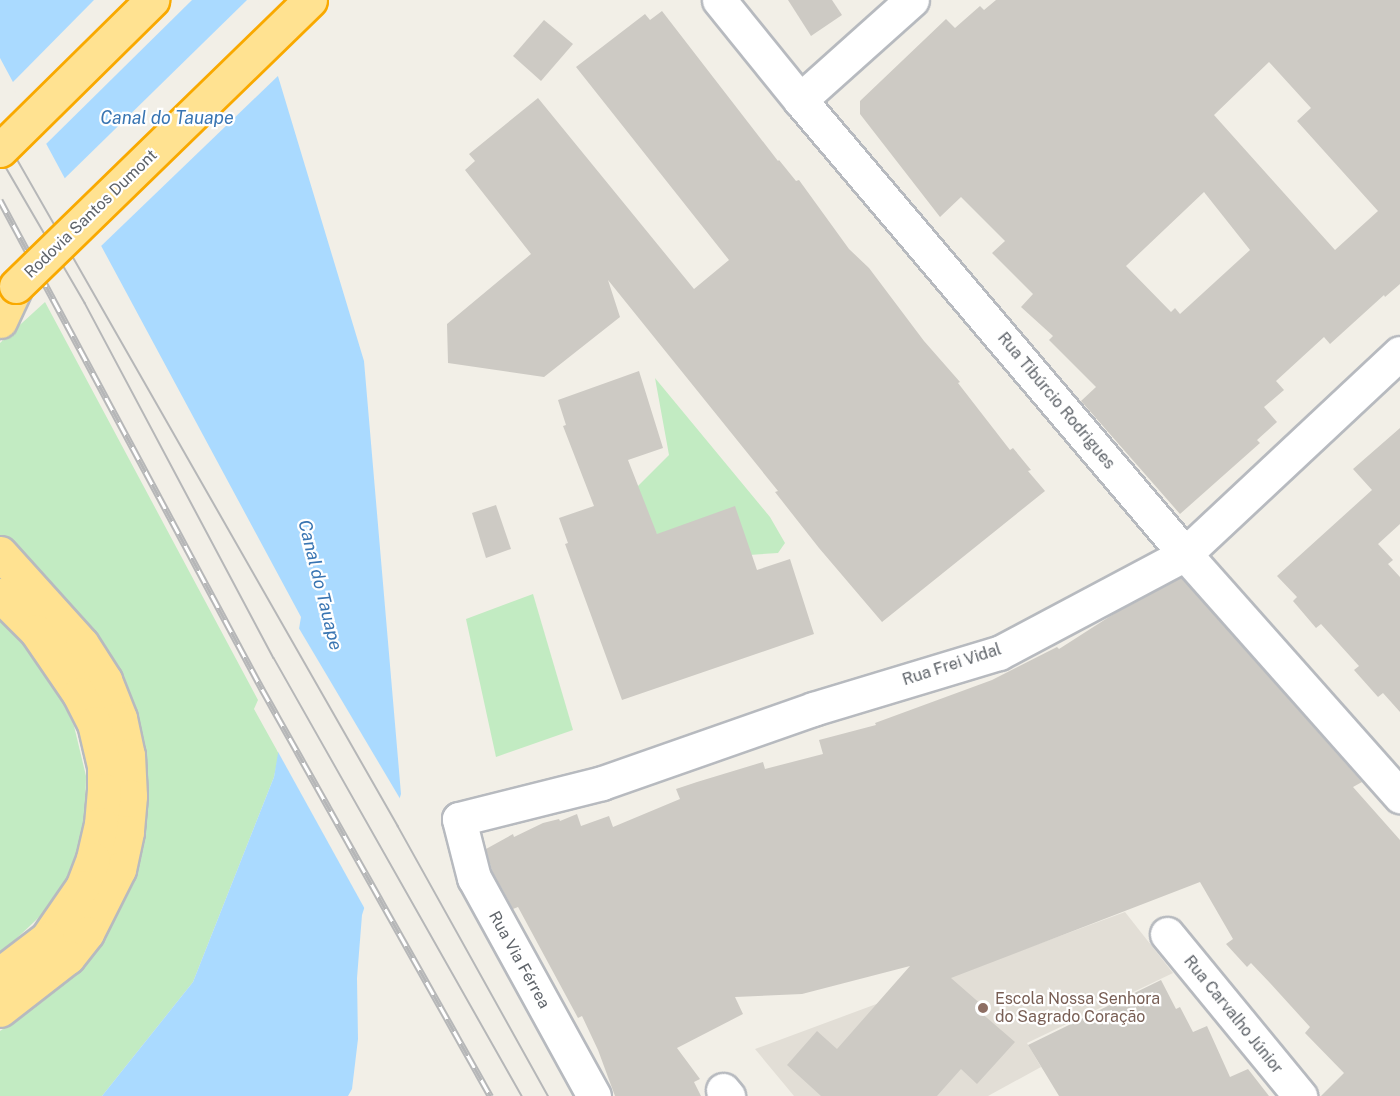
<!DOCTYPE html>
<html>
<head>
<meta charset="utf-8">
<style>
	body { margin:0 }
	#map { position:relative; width:1400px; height:1096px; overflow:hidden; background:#f2efe7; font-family:"Public Sans",sans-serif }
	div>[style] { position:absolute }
	.education>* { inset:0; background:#e2ded6 }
	.green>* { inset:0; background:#c2ebc2 }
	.water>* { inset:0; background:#aadaff }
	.pier>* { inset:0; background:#f2efe7 }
	.building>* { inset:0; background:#cdcac4 }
	.roads { filter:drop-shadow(2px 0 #b7babf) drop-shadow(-2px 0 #b7babf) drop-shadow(0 2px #b7babf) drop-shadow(0 -2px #b7babf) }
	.minor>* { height:33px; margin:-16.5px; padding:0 16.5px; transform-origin:16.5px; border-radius:16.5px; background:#fff }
	.highway>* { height:33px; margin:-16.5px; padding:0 16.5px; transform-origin:16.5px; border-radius:16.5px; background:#ffe291 }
	.tram>* { height:1.5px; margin:-0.75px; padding:0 0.75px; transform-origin:0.75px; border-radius:0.75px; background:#b6b7b8 }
	.rail>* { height:7px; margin-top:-3.5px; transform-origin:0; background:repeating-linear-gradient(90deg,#fff 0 14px,#b6b7b8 0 28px); box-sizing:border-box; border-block:2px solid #b6b7b8 }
	.bridges { filter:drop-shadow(2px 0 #f9a900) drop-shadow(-2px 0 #f9a900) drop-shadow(0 2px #f9a900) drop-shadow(0 -2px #f9a900) }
	.highway-bridge>* { height:33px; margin:-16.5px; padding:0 16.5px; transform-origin:16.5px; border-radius:16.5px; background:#ffe291 }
	.dots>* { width:16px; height:16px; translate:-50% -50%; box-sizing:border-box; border:3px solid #fff; border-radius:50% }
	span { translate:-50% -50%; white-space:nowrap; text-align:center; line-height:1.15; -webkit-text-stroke:4.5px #fff; paint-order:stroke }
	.street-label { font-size:16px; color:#5e6369 }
	.education-label { font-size:16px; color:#785e54 }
	.left { translate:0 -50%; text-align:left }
	.water-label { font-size:18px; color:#3975b2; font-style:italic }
</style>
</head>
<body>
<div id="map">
	<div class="education">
		<i style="clip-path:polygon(1125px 912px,1173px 973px,1027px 1043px,1041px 1067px,988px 1096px,794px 1096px,755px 1049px)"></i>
	</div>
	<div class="green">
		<i style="clip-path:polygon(45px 302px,258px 700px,254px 709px,279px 754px,274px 777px,193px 982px,102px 1096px,0 1096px,0 1031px,42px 1002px,84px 963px,115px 914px,135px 870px,147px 820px,147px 757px,140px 724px,125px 680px,102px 643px,54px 586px,3px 535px,0 537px,0 343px)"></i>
		<i style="clip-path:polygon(655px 378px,770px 517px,785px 543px,778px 553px,749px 555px,676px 577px,636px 488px,669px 455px)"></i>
		<i style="clip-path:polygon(533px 594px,573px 730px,496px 757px,466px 619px)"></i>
		<i style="clip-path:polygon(0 620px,38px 661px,54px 684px,74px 726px,86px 776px,85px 822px,74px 864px,51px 906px,0 954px)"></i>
	</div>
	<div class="water">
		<i style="clip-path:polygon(0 0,255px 0,364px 361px,401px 794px,362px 915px,357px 978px,358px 1039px,352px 1089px,348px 1096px,102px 1096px,193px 982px,274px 777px,301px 617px,0 58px)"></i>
	</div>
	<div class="pier">
		<i style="clip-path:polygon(94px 0,192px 0,44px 146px,11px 84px)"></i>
		<i style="clip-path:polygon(247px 0,258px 0,280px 74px,99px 248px,63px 180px)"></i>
		<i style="clip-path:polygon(297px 625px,402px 802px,366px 911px,277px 750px)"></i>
	</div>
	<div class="building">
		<i style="clip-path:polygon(788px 0,832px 0,842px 15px,811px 36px)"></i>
		<i style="clip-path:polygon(evenodd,996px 0,1400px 0,1400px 284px,1385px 297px,1384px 295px,1330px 344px,1324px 337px,1276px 381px,1284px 390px,1264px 407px,1277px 422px,1257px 440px,1260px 443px,1180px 514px,1081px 401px,1096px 387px,1049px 340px,1053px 336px,1021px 307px,1033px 294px,992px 253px,1005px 241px,961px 197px,940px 217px,860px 114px,860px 101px,946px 19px,955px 28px,980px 6px,984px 10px,996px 0,1269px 62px,1311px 108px,1297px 121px,1378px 211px,1335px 250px,1214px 115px,1269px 62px,996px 0,1204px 192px,1250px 250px,1180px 314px,1175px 308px,1171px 312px,1126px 266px,1204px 192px)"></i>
		<i style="clip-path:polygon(662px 11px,778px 161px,779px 160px,796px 181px,799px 180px,849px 249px,869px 268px,924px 341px,960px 382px,958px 383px,1010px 450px,1013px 448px,1031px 470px,1028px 471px,1045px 491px,882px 622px,819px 548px,775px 492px,778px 491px,608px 280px,620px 317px,544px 377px,448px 363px,447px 324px,531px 254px,465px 170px,475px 161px,469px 154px,538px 98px,694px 289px,729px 260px,576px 67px,645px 14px,650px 20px)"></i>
		<i style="clip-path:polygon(544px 20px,573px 44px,541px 81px,513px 56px)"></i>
		<i style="clip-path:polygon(639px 371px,663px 448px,628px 460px,657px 534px,735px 506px,757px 570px,790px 559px,814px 634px,622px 700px,565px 544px,568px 543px,559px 518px,594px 506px,563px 426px,566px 425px,558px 400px)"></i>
		<i style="clip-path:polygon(1400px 428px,1400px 524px,1378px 544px,1393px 560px,1388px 564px,1400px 577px,1400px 712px,1383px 693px,1378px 697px,1354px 670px,1359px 666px,1321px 624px,1316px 628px,1293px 601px,1297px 597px,1277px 576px,1372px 490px,1353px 469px)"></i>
		<i style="clip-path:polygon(496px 505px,511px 549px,486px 558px,472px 513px)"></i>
		<i style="clip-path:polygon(1181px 577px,1362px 782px,1353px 787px,1400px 840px,1400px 1096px,1321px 1096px,1344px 1073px,1305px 1033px,1310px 1027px,1270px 983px,1251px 963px,1247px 967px,1226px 944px,1233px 939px,1200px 882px,951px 978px,983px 1006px,979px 1011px,1015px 1042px,977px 1084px,961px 1069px,937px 1096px,821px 1096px,787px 1065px,817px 1031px,837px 1049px,910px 966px,802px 994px,735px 997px,743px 1014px,677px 1048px,700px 1079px,694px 1082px,701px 1096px,615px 1096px,598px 1050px,582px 1016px,578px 1018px,518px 907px,513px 909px,492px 871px,486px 849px,513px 834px,514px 837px,543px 823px,559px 819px,560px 821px,577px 814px,581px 826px,609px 816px,613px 827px,680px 799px,676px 789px,697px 782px,763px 762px,765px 769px,823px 754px,819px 740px,876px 725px,875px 723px,992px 680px,1057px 647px,1059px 649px,1123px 608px)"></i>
		<i style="clip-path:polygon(1161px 980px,1176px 1009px,1180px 1007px,1193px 1032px,1207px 1026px,1230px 1077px,1248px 1069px,1269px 1096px,1059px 1096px,1028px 1045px)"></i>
	</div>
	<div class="roads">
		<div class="minor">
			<i style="left:719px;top:0;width:129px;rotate:51deg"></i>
			<i style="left:800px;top:100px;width:595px;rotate:49.7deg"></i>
			<i style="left:1185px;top:554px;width:324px;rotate:48.4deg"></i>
			<i style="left:800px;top:100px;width:150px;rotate:-41.8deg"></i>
			<i style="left:1167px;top:934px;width:210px;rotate:50.6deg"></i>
			<i style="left:723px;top:1090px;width:8px;rotate:50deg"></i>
			<i style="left:594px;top:1096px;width:249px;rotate:-118.8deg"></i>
			<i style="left:474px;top:878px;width:61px;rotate:-104.3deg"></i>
			<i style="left:459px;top:819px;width:147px;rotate:-14.1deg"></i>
			<i style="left:602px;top:783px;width:224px;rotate:-19.3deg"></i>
			<i style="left:813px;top:709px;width:194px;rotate:-16.8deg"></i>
			<i style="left:999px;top:653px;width:211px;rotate:-28deg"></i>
			<i style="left:1185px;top:554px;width:294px;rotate:-43.1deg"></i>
		</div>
		<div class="highway">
			<i style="left:0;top:321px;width:38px;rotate:-65deg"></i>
			<i style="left:0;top:553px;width:122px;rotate:48deg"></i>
			<i style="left:82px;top:644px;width:43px;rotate:57.4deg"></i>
			<i style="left:105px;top:680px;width:41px;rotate:68.5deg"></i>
			<i style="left:120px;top:718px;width:38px;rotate:78deg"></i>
			<i style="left:128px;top:755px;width:41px;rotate:87.2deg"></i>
			<i style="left:130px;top:796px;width:36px;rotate:95deg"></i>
			<i style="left:127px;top:832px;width:38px;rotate:102deg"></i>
			<i style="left:119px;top:869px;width:72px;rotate:116.6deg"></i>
			<i style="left:87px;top:933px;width:31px;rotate:128deg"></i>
			<i style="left:68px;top:957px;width:86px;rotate:142.1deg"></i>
			<i style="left:0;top:595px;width:51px;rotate:45deg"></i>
			<i style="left:36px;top:631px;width:76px;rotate:55.7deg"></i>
			<i style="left:79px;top:694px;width:33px;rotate:63deg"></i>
			<i style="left:94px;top:723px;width:44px;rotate:76.9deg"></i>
			<i style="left:104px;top:766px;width:24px;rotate:90deg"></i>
			<i style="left:104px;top:790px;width:34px;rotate:95deg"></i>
			<i style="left:101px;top:824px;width:36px;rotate:103deg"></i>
			<i style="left:93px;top:859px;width:30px;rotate:111deg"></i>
			<i style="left:82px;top:887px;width:62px;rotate:124.5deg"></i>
			<i style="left:47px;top:938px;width:59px;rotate:142.5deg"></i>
		</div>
	</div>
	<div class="tram">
		<i style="left:0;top:129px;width:803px;rotate:60.27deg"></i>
		<i style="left:398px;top:826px;width:309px;rotate:60.9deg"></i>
		<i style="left:0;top:157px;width:169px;rotate:59.8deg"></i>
		<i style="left:85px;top:303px;width:402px;rotate:62deg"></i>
		<i style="left:274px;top:658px;width:503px;rotate:60.48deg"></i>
	</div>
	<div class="rail">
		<i style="left:0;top:200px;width:555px;rotate:61.82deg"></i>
		<i style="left:262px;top:689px;width:467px;rotate:60.7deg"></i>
	</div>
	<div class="bridges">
		<div class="highway-bridge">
			<i style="left:0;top:150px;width:214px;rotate:-44.6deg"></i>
			<i style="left:16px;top:286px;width:410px;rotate:-44.2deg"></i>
		</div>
	</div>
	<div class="dots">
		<i style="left:983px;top:1008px;background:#8d6e63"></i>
	</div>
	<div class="street-label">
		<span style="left:91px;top:214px;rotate:-44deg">Rodovia Santos Dumont</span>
		<span style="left:1056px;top:401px;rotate:50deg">Rua Tibúrcio Rodrigues</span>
		<span style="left:952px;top:665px;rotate:-18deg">Rua Frei Vidal</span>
		<span style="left:519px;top:960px;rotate:61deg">Rua Via Férrea</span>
		<span style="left:1233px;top:1015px;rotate:51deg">Rua Carvalho Júnior</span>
	</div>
	<div class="education-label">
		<span class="left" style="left:995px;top:1008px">Escola Nossa Senhora<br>do Sagrado Coração</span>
	</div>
	<div class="water-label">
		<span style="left:167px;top:118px">Canal do Tauape</span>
		<span style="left:320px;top:585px;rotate:76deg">Canal do Tauape</span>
	</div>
</div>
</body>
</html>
